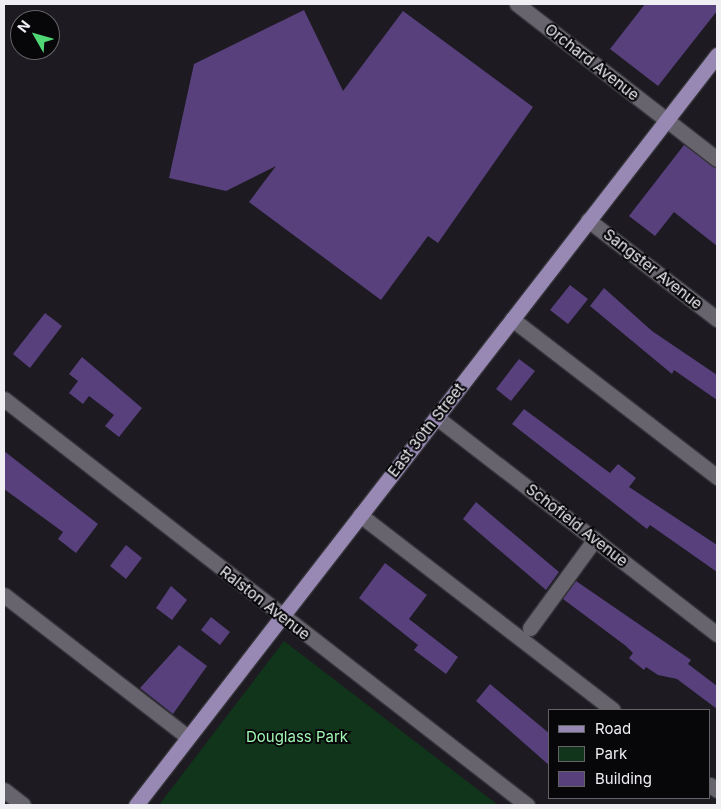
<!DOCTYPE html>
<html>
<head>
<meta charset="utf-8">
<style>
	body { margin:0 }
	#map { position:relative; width:721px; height:809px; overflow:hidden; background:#1d1a22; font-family:Inter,sans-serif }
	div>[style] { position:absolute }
	.green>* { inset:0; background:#11351a }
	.building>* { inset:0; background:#57407c }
	.roads { filter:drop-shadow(1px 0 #353439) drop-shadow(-1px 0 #353439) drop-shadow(0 1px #353439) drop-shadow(0 -1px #353439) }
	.minor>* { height:15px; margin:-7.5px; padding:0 7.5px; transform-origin:7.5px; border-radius:7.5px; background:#67646d }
	.major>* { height:15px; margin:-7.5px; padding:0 7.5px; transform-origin:7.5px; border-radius:7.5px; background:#9789b4 }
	span { translate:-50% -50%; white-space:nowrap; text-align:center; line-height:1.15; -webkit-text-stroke:4px #070609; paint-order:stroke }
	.street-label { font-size:15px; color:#efeef3 }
	.park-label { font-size:15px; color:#a1f8b2 }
	.frame { position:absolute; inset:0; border:5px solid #efeef3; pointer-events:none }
	.legend { position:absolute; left:548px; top:709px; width:162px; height:90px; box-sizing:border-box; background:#070609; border:1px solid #646367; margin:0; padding:6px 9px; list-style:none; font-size:15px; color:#efeef3 }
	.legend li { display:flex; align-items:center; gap:10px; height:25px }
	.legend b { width:25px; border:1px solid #646367 }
	.north { position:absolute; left:10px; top:10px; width:50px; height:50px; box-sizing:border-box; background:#070609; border:1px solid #646367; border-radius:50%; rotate:308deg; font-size:14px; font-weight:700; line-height:20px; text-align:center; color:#efeef3 }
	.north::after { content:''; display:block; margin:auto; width:18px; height:22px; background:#50d674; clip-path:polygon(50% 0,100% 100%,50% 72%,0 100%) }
</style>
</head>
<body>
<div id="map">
	<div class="green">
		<i style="clip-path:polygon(284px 641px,498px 805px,159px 805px)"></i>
	</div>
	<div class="building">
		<i style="clip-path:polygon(645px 4px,717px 4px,717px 11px,658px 86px,610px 49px)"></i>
		<i style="clip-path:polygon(304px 10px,343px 91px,403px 11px,533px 107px,438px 243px,428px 236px,381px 300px,249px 202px,276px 166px,226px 191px,169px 178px,194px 64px)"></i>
		<i style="clip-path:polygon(684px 145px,717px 168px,717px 246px,674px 212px,655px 236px,629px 216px)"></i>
		<i style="clip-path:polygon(570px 285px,588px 299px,568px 324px,550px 310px)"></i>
		<i style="clip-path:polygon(604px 288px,652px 331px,717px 375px,717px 400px,674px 370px,672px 374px,590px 306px)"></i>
		<i style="clip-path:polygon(45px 313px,62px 326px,30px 368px,13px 354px)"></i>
		<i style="clip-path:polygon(82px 357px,142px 408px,119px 437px,105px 426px,114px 415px,89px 396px,83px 404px,69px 393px,78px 381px,69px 374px)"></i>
		<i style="clip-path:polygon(519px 359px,535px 371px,511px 401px,496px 389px)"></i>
		<i style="clip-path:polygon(524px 409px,610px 473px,618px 464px,636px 478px,629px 487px,717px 545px,717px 572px,650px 525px,647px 529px,512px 424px)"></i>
		<i style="clip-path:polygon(4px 451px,98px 524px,76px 553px,58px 539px,63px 532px,4px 489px)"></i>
		<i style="clip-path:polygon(476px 502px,559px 572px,546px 590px,463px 519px)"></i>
		<i style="clip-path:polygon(126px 545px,142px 558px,126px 579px,110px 566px)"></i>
		<i style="clip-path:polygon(385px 563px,427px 595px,409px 619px,458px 657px,446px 674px,414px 650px,418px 645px,359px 598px)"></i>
		<i style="clip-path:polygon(576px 581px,691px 660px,688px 664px,717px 686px,717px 709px,677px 679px,658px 675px,646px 667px,644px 670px,629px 658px,633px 653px,626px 646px,563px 599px)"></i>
		<i style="clip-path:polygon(171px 586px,187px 600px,172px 620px,156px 608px)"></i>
		<i style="clip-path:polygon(211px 617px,230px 632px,220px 645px,201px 630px)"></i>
		<i style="clip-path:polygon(179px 645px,207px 666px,173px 714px,140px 688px)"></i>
		<i style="clip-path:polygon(490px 684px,550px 734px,550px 766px,476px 701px)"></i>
	</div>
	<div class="roads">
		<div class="minor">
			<i style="left:517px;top:4px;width:253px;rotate:37.8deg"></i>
			<i style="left:588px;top:220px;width:163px;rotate:37.5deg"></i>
			<i style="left:512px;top:319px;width:259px;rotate:37.6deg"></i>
			<i style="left:4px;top:399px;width:662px;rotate:37.82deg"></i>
			<i style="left:436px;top:417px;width:355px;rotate:37.7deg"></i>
			<i style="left:360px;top:515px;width:319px;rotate:37.6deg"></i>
			<i style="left:4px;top:595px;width:232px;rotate:37.7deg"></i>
			<i style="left:530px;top:628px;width:110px;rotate:-53.9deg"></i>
			<i style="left:710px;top:785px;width:9px;rotate:36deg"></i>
			<i style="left:4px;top:790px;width:24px;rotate:38deg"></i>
		</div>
		<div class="major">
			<i style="left:136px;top:805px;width:949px;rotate:-52.24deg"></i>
		</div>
	</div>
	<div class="street-label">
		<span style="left:592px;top:62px;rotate:38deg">Orchard Avenue</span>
		<span style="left:653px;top:269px;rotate:38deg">Sangster Avenue</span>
		<span style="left:426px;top:430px;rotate:-52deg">East 30th Street</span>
		<span style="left:577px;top:525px;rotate:38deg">Schofield Avenue</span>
		<span style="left:265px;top:603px;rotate:38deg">Ralston Avenue</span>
	</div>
	<div class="park-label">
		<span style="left:297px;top:737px">Douglass Park</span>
	</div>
	<div class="frame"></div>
	<ul class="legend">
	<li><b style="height:6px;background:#9789b4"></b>Road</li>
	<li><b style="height:14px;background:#11351a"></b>Park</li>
	<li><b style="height:14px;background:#57407c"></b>Building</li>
	</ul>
	<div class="north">N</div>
</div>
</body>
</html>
